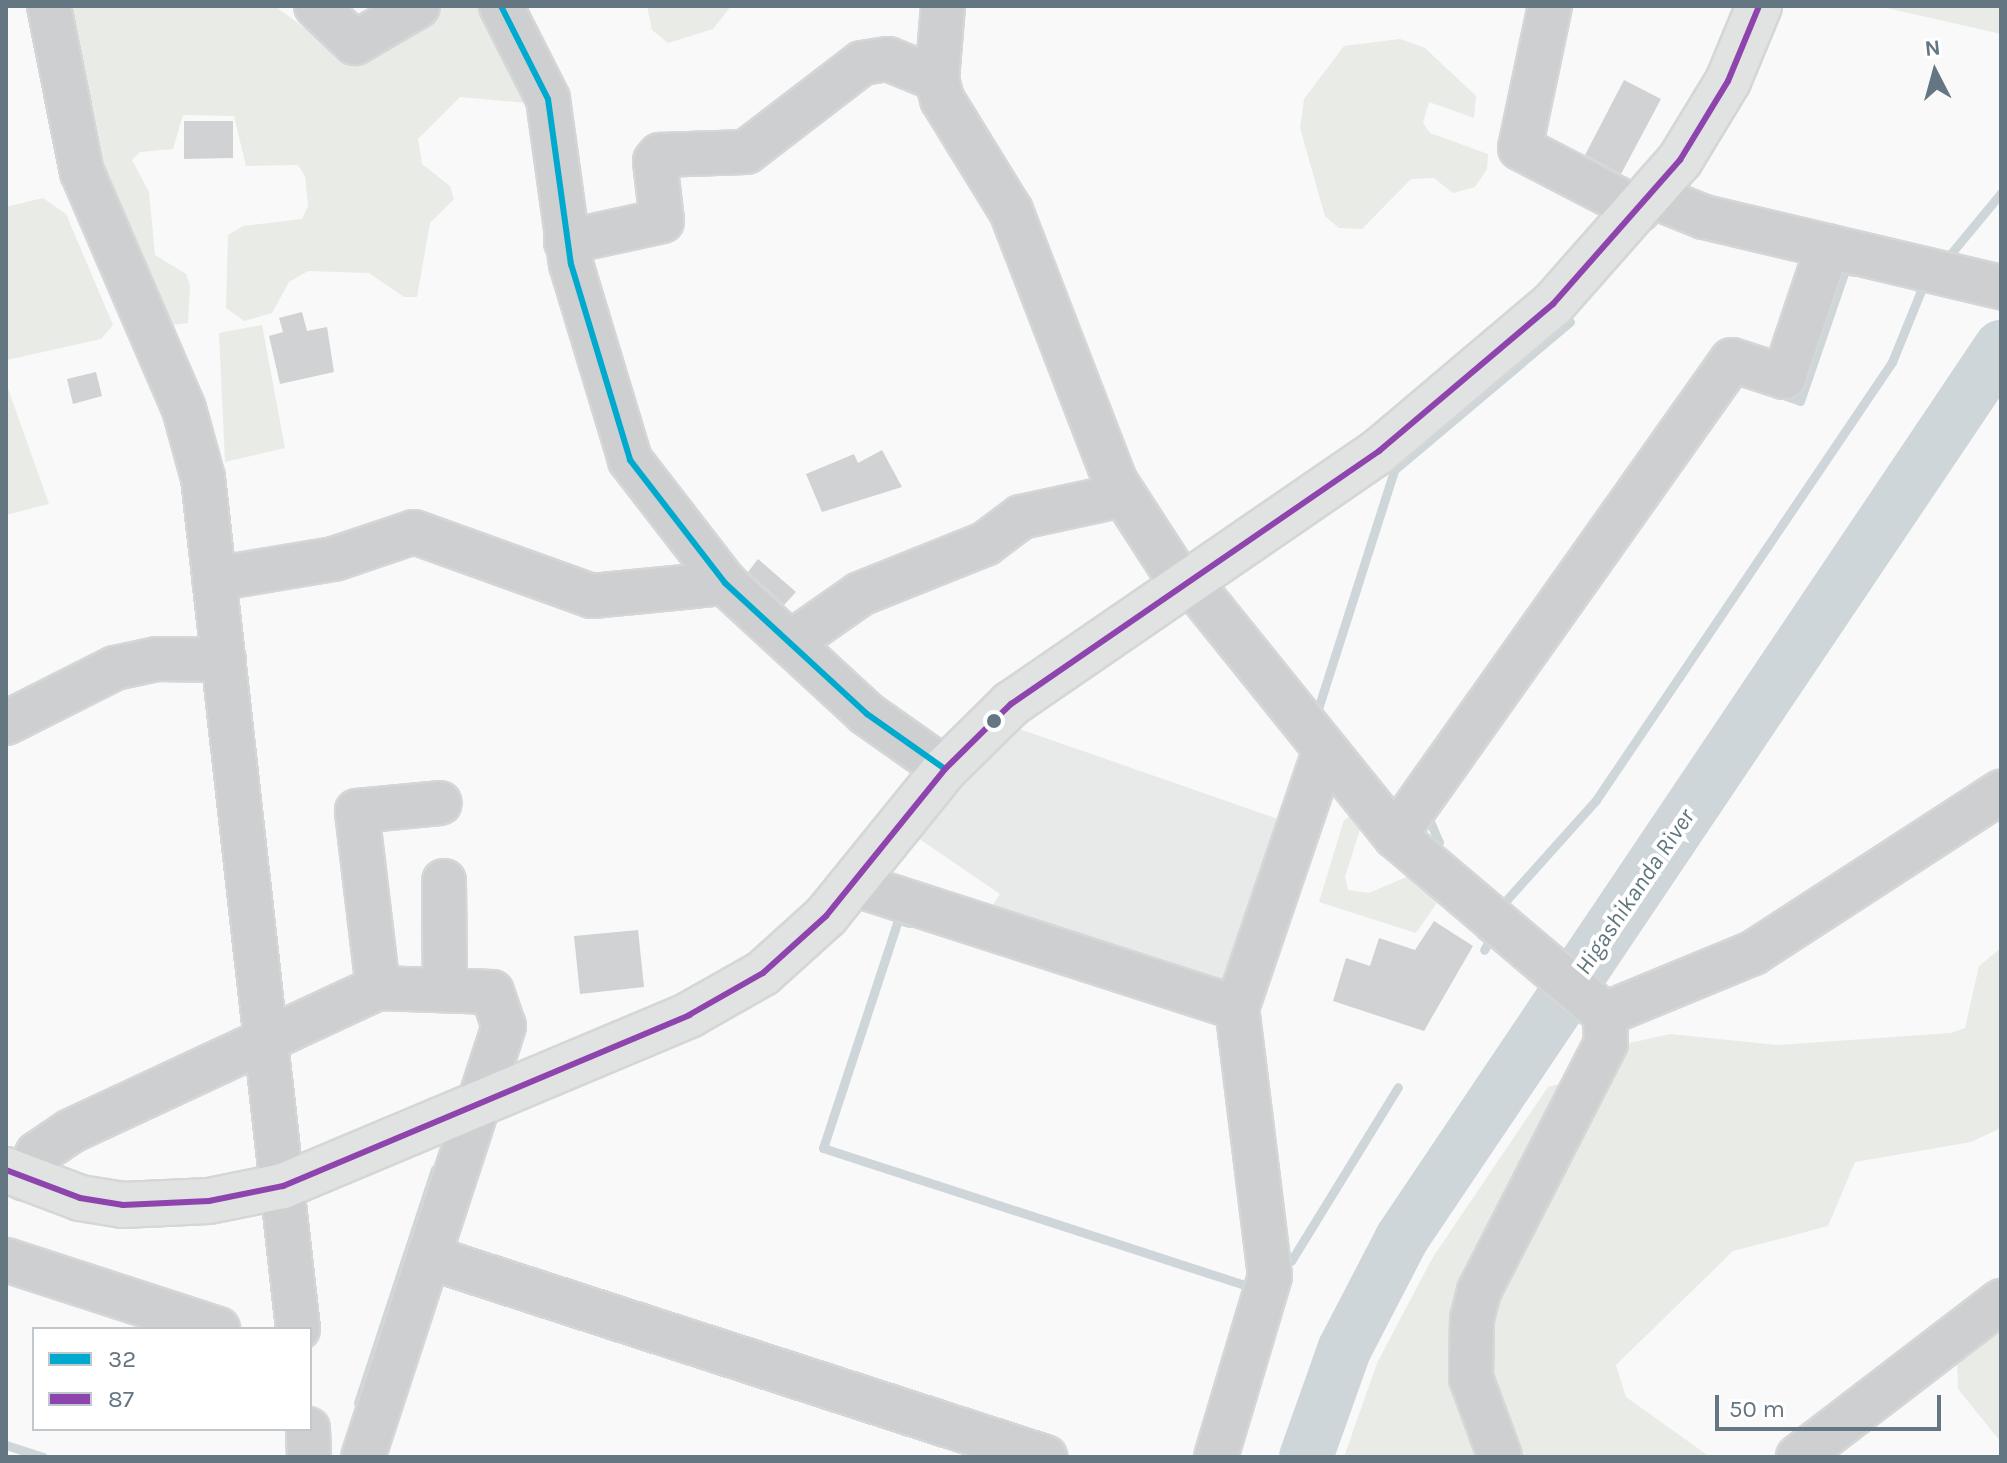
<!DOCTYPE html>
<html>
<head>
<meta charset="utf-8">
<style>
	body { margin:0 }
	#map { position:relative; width:2007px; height:1463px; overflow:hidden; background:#f9f9f9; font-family:Karla,sans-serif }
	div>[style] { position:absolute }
	.built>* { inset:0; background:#e8e9e9 }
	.green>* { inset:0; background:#e8ebe6 }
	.stream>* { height:9px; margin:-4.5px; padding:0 4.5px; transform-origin:4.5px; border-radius:4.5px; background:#ced6d9 }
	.river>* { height:54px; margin:-27px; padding:0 27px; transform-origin:27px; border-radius:27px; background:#ced6d9 }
	.building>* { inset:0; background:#d0d2d3 }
	.roads { filter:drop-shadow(2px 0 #d5d6d7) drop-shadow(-2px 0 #d5d6d7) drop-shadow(0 2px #d5d6d7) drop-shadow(0 -2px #d5d6d7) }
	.minor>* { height:42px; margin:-21px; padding:0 21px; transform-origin:21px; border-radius:21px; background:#cecfd0 }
	.major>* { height:44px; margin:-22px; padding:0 22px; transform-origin:22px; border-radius:22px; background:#e1e2e2 }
	.bus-1>* { height:6px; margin:-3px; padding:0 3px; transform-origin:3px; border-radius:3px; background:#00a9ce }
	.bus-2>* { height:6px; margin:-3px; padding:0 3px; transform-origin:3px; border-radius:3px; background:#8e44ad }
	.dots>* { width:22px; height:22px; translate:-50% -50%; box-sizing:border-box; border:4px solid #fff; border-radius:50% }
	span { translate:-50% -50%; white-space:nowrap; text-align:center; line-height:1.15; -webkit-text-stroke:8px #fff; paint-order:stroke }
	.water-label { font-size:24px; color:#60757c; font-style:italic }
	.frame { position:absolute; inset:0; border:8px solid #657683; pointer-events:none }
	.legend { position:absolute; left:32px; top:1327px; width:280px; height:104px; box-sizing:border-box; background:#fff; border:2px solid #c1c8cd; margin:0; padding:10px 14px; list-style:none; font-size:24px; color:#657683 }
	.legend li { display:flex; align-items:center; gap:16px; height:40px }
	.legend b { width:40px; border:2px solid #c1c8cd }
	.north { position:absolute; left:1895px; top:32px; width:80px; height:80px; -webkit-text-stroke:6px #fff; paint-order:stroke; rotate:354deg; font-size:22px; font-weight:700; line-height:32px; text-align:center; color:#657683 }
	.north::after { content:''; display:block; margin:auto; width:28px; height:36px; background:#657683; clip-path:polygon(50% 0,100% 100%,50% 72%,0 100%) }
	.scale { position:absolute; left:1715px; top:1395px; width:226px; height:36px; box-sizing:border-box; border:4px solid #657683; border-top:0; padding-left:10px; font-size:24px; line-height:28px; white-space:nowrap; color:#657683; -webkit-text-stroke:6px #fff; paint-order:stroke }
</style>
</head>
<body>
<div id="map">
	<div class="built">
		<i style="clip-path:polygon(1014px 727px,1278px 819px,1221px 986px,989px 911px,1000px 894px,915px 836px)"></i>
	</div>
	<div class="green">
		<i style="clip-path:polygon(69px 6px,275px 6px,335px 51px,362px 52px,441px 6px,485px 6px,527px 103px,460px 97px,418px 139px,422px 164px,450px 186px,454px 199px,430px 223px,417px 297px,404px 297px,369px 273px,308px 271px,289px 282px,272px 313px,244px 321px,226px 308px,228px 235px,243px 226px,302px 219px,308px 206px,305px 176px,298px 165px,246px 166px,234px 116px,183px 115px,173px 149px,140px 152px,132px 160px,149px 192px,155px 255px,186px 274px,190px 285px,188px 323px,172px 325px,102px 166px)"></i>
		<i style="clip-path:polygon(647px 6px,731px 6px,713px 29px,668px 43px,652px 30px)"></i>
		<i style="clip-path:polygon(1878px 6px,2001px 6px,2001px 34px)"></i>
		<i style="clip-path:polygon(1400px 39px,1425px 48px,1476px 96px,1474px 118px,1429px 102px,1423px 123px,1430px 133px,1488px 154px,1487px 169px,1475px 187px,1453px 193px,1434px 178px,1411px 179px,1362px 229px,1339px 228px,1325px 216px,1300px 128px,1304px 99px,1344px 46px)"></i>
		<i style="clip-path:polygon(43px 198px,66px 214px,113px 325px,101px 339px,7px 360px,6px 207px)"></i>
		<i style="clip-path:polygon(262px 325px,285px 448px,225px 462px,219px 333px)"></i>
		<i style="clip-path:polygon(6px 383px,49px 504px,6px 515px)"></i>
		<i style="clip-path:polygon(1352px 815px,1361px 826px,1345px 877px,1348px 890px,1369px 893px,1411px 875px,1441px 897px,1416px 933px,1319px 902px,1344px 820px)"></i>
		<i style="clip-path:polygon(2001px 948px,2001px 1128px,1971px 1142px,1855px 1162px,1828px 1226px,1733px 1251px,1616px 1365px,1626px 1397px,1710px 1457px,1517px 1457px,1487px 1376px,1494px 1297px,1630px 1043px,1670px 1034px,1777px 1045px,1951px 1033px,1965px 1028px,1979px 966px)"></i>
		<i style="clip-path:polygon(1559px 1084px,1564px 1088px,1464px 1285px,1482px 1457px,1344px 1457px,1377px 1363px,1433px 1257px,1548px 1087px)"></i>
		<i style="clip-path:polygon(2001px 1329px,2001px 1442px,1958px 1389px,1957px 1360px)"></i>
	</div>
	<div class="stream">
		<i style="left:1948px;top:257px;width:83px;rotate:-50.4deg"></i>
		<i style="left:1780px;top:394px;width:21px;rotate:19deg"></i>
		<i style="left:1800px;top:401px;width:139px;rotate:-71deg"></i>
		<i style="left:1845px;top:270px;width:9px;rotate:13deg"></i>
		<i style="left:1317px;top:712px;width:254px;rotate:-72.3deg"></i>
		<i style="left:1394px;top:470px;width:230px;rotate:-40.1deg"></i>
		<i style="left:1433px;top:813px;width:7px;rotate:124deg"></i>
		<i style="left:1429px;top:819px;width:25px;rotate:67deg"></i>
		<i style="left:1439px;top:842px;width:8px;rotate:120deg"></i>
		<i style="left:1503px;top:904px;width:140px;rotate:-48.2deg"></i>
		<i style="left:1596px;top:800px;width:529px;rotate:-55.95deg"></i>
		<i style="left:1892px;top:362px;width:80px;rotate:-67.9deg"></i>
		<i style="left:1922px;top:288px;width:7px;rotate:-164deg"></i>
		<i style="left:909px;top:923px;width:11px;rotate:-165deg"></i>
		<i style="left:898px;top:920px;width:240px;rotate:108.2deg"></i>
		<i style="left:823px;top:1148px;width:449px;rotate:18deg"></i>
		<i style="left:1481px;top:935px;width:10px;rotate:37deg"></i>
		<i style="left:1489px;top:941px;width:10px;rotate:119deg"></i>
		<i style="left:1291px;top:1261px;width:204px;rotate:-58.4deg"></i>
		<i style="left:358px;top:1403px;width:246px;rotate:-71.8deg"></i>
		<i style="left:6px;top:1445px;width:39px;rotate:18deg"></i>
	</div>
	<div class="river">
		<i style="left:1306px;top:1457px;width:114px;rotate:-70.4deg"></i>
		<i style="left:1344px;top:1350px;width:126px;rotate:-62.6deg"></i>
		<i style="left:1402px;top:1238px;width:1074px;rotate:-56.09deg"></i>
	</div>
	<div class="building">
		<i style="clip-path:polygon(1624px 80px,1661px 99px,1621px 174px,1585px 155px)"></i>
		<i style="clip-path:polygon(184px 121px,233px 121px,233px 158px,184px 159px)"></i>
		<i style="clip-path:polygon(302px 312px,307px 331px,327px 327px,334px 372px,280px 384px,269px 336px,283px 332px,279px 318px)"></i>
		<i style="clip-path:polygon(96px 372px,102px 396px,73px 404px,67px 379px)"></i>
		<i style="clip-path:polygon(882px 450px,902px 487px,822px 512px,806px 474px,854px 454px,858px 463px)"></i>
		<i style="clip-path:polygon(758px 559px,796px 592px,784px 605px,748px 572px)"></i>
		<i style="clip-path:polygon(1434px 921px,1473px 946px,1424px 1031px,1333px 1001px,1346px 958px,1370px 966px,1379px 938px,1415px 950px)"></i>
		<i style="clip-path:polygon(638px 930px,644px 987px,580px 994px,574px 936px)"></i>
	</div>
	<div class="roads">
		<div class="minor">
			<i style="left:49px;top:6px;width:169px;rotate:78.8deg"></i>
			<i style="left:82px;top:172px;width:258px;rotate:66.7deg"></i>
			<i style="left:184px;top:409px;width:72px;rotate:74.6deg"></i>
			<i style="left:203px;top:478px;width:856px;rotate:83.63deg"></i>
			<i style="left:316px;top:6px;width:54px;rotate:43.5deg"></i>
			<i style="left:355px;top:43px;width:73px;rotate:-30.4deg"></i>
			<i style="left:501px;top:6px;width:104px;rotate:63.2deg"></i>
			<i style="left:548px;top:99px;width:167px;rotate:82.1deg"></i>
			<i style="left:571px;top:264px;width:205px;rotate:73.2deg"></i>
			<i style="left:630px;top:460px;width:155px;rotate:52.3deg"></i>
			<i style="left:725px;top:583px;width:193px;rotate:42.7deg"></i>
			<i style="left:867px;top:714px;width:95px;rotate:35.2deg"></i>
			<i style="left:943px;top:6px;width:73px;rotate:94.7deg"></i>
			<i style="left:937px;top:79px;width:21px;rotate:76deg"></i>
			<i style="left:942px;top:99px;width:132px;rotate:58.4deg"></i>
			<i style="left:1011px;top:211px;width:289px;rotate:68.9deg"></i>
			<i style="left:1115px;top:481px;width:121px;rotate:57.1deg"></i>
			<i style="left:1550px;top:6px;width:145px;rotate:101.9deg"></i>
			<i style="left:1520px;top:148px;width:134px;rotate:27.5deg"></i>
			<i style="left:1652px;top:196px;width:56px;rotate:22deg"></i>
			<i style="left:1704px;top:217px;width:305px;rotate:13.3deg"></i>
			<i style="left:566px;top:242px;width:98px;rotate:-12.3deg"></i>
			<i style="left:662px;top:221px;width:60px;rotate:-96.7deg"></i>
			<i style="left:655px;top:161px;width:8px;rotate:-50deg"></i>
			<i style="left:660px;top:155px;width:86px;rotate:-2deg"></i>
			<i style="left:746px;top:152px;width:146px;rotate:-37.5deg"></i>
			<i style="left:862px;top:63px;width:26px;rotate:-9deg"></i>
			<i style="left:888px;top:59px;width:53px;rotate:22.2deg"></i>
			<i style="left:1187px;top:578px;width:331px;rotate:51.1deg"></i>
			<i style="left:1395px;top:836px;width:275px;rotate:40.3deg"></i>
			<i style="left:1605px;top:1014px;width:29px;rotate:88deg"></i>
			<i style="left:1606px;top:1043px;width:279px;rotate:117.1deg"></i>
			<i style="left:1479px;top:1291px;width:29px;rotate:104deg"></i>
			<i style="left:1472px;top:1319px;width:59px;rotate:91deg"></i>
			<i style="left:1471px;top:1378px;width:84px;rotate:69.8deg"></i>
			<i style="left:214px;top:579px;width:122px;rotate:-9.5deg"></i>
			<i style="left:334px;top:559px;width:84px;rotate:-18.6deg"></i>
			<i style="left:414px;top:532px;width:189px;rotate:19.8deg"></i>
			<i style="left:592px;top:596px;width:134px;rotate:-5.6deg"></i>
			<i style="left:793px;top:641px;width:82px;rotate:-35deg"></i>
			<i style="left:860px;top:594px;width:135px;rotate:-21.8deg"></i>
			<i style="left:985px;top:544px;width:45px;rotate:-36.9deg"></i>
			<i style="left:1021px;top:517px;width:104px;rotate:-12.2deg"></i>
			<i style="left:6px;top:723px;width:122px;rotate:-26.8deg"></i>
			<i style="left:115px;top:668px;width:43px;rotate:-12.1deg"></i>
			<i style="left:157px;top:659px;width:67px;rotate:0.9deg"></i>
			<i style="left:1395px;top:836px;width:583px;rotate:-54.7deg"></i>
			<i style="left:1732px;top:360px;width:55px;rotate:18.1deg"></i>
			<i style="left:1784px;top:377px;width:138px;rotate:-71.4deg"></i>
			<i style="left:444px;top:881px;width:109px;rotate:89.5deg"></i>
			<i style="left:853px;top:884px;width:404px;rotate:17.9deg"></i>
			<i style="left:378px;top:988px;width:178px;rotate:-96.8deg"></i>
			<i style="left:357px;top:811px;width:83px;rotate:-5.5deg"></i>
			<i style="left:1605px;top:1014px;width:160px;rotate:-22.4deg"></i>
			<i style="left:1753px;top:953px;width:296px;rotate:-33deg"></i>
			<i style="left:25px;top:1179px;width:28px;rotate:-64deg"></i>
			<i style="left:37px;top:1154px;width:41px;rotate:-34.1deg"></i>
			<i style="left:71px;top:1131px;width:339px;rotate:-25deg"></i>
			<i style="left:378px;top:988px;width:114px;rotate:2deg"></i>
			<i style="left:492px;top:992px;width:36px;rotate:71deg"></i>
			<i style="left:504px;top:1026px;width:453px;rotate:108.1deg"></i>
			<i style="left:428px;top:1257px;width:649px;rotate:17.96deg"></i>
			<i style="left:6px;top:1260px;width:223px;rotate:18deg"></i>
			<i style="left:308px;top:1429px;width:28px;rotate:88deg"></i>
			<i style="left:1216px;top:1457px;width:189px;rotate:-73.4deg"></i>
			<i style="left:1270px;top:1276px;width:270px;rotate:-97deg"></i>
			<i style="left:1237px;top:1008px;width:269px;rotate:-71.2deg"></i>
			<i style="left:1798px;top:1457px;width:256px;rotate:-37.5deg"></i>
		</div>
		<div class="major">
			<i style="left:6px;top:1170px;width:79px;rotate:20.7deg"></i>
			<i style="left:80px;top:1198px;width:44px;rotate:9.2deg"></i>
			<i style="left:123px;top:1205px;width:86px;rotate:-2.7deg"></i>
			<i style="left:209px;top:1201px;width:76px;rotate:-11.5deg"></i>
			<i style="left:283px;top:1186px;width:441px;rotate:-22.8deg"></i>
			<i style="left:689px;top:1015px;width:85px;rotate:-29.6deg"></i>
			<i style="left:763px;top:973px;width:85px;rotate:-42.1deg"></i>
			<i style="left:826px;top:916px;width:189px;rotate:-51deg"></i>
			<i style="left:945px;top:769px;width:93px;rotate:-44.6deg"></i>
			<i style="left:1011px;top:704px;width:447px;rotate:-34.5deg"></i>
			<i style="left:1379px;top:451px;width:228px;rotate:-40.2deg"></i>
			<i style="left:1553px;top:304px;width:192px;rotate:-48.6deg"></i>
			<i style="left:1680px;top:160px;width:92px;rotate:-58.7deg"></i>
			<i style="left:1728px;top:81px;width:81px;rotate:-67.5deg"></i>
		</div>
	</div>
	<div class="bus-1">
		<i style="left:501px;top:6px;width:104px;rotate:63.2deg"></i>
		<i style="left:548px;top:99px;width:167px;rotate:82.1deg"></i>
		<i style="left:571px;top:264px;width:205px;rotate:73.2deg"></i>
		<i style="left:630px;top:460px;width:155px;rotate:52.3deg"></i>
		<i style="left:725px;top:583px;width:193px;rotate:42.7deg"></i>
		<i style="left:867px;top:714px;width:95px;rotate:35.2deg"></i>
	</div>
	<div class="bus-2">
		<i style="left:6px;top:1170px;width:79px;rotate:20.7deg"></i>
		<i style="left:80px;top:1198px;width:44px;rotate:9.2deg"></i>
		<i style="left:123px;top:1205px;width:86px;rotate:-2.7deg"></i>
		<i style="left:209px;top:1201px;width:76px;rotate:-11.5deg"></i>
		<i style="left:283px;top:1186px;width:441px;rotate:-22.8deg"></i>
		<i style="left:689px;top:1015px;width:85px;rotate:-29.6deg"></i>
		<i style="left:763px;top:973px;width:85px;rotate:-42.1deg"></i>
		<i style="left:826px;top:916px;width:189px;rotate:-51deg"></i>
		<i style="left:945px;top:769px;width:93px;rotate:-44.6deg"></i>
		<i style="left:1011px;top:704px;width:447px;rotate:-34.5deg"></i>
		<i style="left:1379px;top:451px;width:228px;rotate:-40.2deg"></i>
		<i style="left:1553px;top:304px;width:192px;rotate:-48.6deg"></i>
		<i style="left:1680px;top:160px;width:92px;rotate:-58.7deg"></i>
		<i style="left:1728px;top:81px;width:81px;rotate:-67.5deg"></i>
	</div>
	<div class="dots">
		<i style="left:994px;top:721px;background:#657683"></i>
	</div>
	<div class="water-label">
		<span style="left:1635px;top:892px;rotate:-56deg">Higashikanda River</span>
	</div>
	<div class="frame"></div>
	<ul class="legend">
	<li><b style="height:10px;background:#00a9ce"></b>32</li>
	<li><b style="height:10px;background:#8e44ad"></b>87</li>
	</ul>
	<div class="north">N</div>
	<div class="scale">50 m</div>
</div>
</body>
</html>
